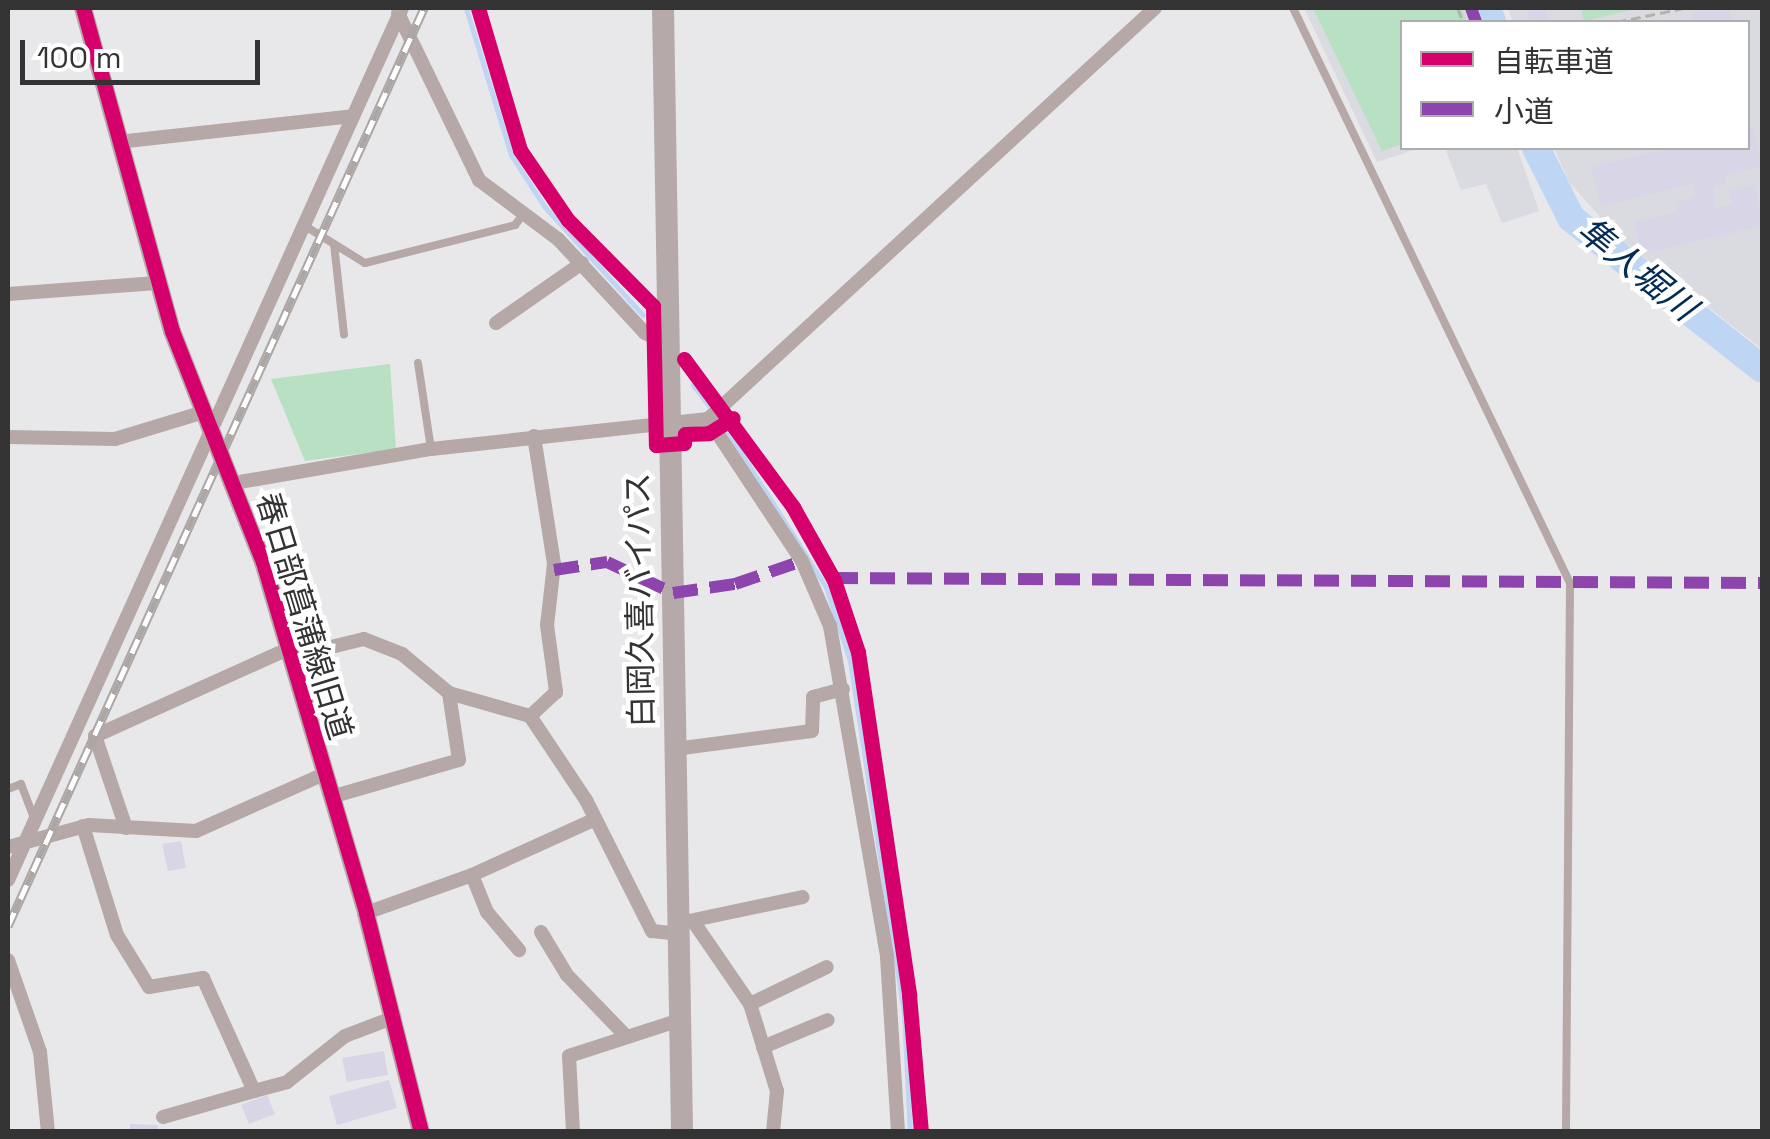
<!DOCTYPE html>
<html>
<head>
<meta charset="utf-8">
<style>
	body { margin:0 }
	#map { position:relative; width:1770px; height:1139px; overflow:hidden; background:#e8e8ea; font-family:"Space Grotesk","Noto Sans JP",sans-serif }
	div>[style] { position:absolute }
	.built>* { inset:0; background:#dadae1 }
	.green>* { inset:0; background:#b8e0c2 }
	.stream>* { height:5px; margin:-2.5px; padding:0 2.5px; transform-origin:2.5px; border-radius:2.5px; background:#bed6f4 }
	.river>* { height:28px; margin:-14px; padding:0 14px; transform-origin:14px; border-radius:14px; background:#bed6f4 }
	.building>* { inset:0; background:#d8d6e6 }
	.path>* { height:2.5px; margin-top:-1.25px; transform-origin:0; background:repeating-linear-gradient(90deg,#b7afae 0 10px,transparent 0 15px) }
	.service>* { height:8px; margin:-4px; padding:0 4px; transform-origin:4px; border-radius:4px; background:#b5a8a6 }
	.minor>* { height:14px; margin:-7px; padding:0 7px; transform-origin:7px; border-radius:7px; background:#b5a8a6 }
	.tertiary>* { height:18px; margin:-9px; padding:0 9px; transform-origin:9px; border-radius:9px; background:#b5a8a6 }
	.primary>* { height:22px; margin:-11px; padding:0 11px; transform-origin:11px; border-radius:11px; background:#b5aaa9 }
	.rail>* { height:9px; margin-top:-4.5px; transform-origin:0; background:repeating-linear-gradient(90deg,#fff 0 15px,#aca6a4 0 30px); box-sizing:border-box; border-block:2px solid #aca6a4 }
	.quiet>* { height:12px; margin-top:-6px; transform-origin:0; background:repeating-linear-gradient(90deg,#8e44ad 0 25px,transparent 0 37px) }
	.cycleway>* { height:15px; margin:-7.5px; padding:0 7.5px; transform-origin:7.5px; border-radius:7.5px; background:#d6006c }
	span { translate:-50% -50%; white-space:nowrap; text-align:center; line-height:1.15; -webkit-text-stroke:9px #fff; paint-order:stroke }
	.street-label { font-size:32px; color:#333334 }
	.water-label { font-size:35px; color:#022b55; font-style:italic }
	.frame { position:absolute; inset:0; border:10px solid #333334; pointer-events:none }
	.legend { position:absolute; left:1400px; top:20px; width:350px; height:130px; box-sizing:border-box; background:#fff; border:2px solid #adadae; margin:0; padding:12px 18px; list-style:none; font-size:30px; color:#333334 }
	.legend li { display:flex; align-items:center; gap:20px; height:50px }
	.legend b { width:50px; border:2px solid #adadae }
	.scale { position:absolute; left:20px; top:40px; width:240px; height:45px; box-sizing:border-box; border:5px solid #333334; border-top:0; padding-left:12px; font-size:30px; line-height:35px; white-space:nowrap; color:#333334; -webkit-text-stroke:8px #fff; paint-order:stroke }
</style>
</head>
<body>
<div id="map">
	<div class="built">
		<i style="clip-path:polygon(1304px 8px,1468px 8px,1473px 22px,1402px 22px,1402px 148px,1420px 148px,1377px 162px)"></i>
		<i style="clip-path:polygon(1508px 8px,1762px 8px,1762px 349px,1618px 237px,1569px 182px,1554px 148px,1748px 148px,1748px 22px,1513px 22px)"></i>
		<i style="clip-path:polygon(1445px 148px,1517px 148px,1539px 211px,1502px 223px,1486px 184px,1461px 190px)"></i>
	</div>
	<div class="green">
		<i style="clip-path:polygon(1313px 8px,1462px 8px,1467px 22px,1402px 22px,1402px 144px,1382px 151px)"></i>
		<i style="clip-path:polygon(1581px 8px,1640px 8px,1584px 21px)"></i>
		<i style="clip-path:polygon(390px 364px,396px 449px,305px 461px,271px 379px)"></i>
	</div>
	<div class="stream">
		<i style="left:466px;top:8px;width:154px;rotate:73deg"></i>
		<i style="left:511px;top:155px;width:61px;rotate:57.1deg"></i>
		<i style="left:544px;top:206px;width:147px;rotate:47.8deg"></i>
		<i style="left:693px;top:385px;width:26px;rotate:53deg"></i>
		<i style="left:726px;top:429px;width:187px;rotate:57.7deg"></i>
		<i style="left:826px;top:587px;width:78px;rotate:72deg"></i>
		<i style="left:850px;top:661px;width:358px;rotate:81.3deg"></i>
		<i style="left:904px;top:1015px;width:117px;rotate:87.1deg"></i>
	</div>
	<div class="river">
		<i style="left:1487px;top:8px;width:15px;rotate:70deg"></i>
		<i style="left:1536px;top:148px;width:78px;rotate:63.4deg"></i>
		<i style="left:1571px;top:218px;width:243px;rotate:38.3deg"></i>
	</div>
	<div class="building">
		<i style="clip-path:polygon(1527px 8px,1545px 8px,1549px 22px,1530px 22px)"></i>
		<i style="clip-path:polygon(1728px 8px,1732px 22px,1693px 22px,1691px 12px)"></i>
		<i style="clip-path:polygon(1754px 129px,1762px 166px,1724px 175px,1726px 184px,1714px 186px,1715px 208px,1732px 204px,1729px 190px,1755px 184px,1762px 226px,1642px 254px,1634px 222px,1677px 212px,1675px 202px,1693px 198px,1693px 184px,1601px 206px,1591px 166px,1672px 148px,1748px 148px,1748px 130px)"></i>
		<i style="clip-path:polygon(181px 841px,186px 868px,168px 871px,162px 844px)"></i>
		<i style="clip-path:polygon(384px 1051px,388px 1075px,347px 1082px,342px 1058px)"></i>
		<i style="clip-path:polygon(389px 1080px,397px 1108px,337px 1125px,329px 1096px)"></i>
		<i style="clip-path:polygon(267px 1095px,275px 1114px,249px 1124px,241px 1105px)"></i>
		<i style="clip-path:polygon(130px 1124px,158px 1125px,157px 1132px,130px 1132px)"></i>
	</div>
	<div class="path">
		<i style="left:1458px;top:8px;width:15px;rotate:70deg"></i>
		<i style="left:1616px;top:22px;width:69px;rotate:-11.6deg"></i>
	</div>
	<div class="service">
		<i style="left:1293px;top:8px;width:638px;rotate:64.28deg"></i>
		<i style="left:1570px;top:583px;width:549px;rotate:90.42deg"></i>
		<i style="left:305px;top:226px;width:70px;rotate:31.7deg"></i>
		<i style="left:365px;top:263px;width:155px;rotate:-14.2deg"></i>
		<i style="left:515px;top:225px;width:11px;rotate:-52deg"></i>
		<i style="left:334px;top:244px;width:91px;rotate:83.7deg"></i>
		<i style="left:418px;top:363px;width:87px;rotate:81.4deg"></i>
		<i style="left:8px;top:789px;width:14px;rotate:-21deg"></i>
		<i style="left:21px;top:784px;width:36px;rotate:69deg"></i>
	</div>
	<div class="minor">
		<i style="left:398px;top:13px;width:186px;rotate:64.1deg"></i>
		<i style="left:479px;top:180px;width:99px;rotate:36.8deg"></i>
		<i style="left:558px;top:239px;width:128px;rotate:47.2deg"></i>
		<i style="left:645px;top:333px;width:25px;rotate:26deg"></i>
		<i style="left:118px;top:142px;width:236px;rotate:-6.3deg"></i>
		<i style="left:8px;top:294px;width:149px;rotate:-4.2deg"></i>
		<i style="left:496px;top:323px;width:105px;rotate:-34.9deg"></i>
		<i style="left:708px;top:419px;width:170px;rotate:56.5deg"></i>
		<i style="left:802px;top:561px;width:71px;rotate:66.7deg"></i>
		<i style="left:830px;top:626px;width:336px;rotate:80.2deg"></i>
		<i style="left:887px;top:957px;width:175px;rotate:86.4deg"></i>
		<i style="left:534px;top:436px;width:130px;rotate:81.1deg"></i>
		<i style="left:554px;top:564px;width:61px;rotate:96.5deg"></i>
		<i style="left:547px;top:625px;width:68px;rotate:82.3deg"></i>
		<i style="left:556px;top:692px;width:35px;rotate:137deg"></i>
		<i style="left:530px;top:716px;width:101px;rotate:56.3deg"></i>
		<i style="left:586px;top:800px;width:147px;rotate:63.3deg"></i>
		<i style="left:652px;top:931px;width:27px;rotate:6deg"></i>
		<i style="left:8px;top:437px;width:107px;rotate:1.1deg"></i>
		<i style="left:115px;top:439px;width:93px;rotate:-16.9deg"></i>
		<i style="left:234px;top:483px;width:200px;rotate:-9.8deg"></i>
		<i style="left:431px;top:449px;width:279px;rotate:-6.2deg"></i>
		<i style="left:708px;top:419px;width:607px;rotate:-42.6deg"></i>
		<i style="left:290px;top:657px;width:76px;rotate:-13.7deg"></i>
		<i style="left:364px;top:639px;width:41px;rotate:21.5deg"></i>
		<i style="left:402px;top:654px;width:61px;rotate:39.7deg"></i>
		<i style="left:449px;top:693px;width:84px;rotate:15.9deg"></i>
		<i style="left:675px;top:749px;width:138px;rotate:-7.5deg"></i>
		<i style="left:812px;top:731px;width:34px;rotate:-88deg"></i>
		<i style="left:813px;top:697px;width:31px;rotate:-15deg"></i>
		<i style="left:331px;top:797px;width:133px;rotate:-16.1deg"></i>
		<i style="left:459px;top:760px;width:68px;rotate:-98.5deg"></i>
		<i style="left:83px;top:826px;width:114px;rotate:72.7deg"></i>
		<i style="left:117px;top:935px;width:61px;rotate:58.4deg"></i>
		<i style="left:149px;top:987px;width:55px;rotate:-9.5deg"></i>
		<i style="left:203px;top:978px;width:124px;rotate:65.7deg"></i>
		<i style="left:254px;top:1091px;width:34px;rotate:-15deg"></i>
		<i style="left:287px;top:1082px;width:74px;rotate:-38.4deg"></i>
		<i style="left:345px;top:1036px;width:53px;rotate:-20.8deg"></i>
		<i style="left:126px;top:828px;width:97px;rotate:-108.6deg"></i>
		<i style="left:95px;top:736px;width:212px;rotate:-24.3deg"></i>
		<i style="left:8px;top:847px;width:84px;rotate:-15.2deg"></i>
		<i style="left:89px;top:825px;width:107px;rotate:3.2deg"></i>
		<i style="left:196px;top:831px;width:140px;rotate:-24deg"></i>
		<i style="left:472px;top:875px;width:40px;rotate:68deg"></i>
		<i style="left:487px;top:912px;width:50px;rotate:49.9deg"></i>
		<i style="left:8px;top:880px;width:957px;rotate:-65.68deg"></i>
		<i style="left:366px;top:913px;width:113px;rotate:-19.7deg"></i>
		<i style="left:472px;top:875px;width:133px;rotate:-24.4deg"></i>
		<i style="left:689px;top:921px;width:116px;rotate:-11.9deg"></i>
		<i style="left:693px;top:921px;width:101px;rotate:55.5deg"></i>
		<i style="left:750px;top:1004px;width:91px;rotate:72.8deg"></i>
		<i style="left:777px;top:1091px;width:41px;rotate:95.6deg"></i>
		<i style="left:541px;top:932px;width:50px;rotate:58.8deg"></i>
		<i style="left:567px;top:975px;width:85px;rotate:46deg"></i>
		<i style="left:8px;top:960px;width:97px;rotate:70.8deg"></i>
		<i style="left:40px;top:1052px;width:80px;rotate:84.3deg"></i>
		<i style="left:750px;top:1004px;width:85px;rotate:-25.7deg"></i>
		<i style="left:763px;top:1047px;width:70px;rotate:-22.6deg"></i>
		<i style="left:163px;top:1117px;width:95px;rotate:-15.9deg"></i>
		<i style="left:573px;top:1132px;width:76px;rotate:-93deg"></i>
		<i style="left:569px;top:1056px;width:117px;rotate:-18deg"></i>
	</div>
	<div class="tertiary">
		<i style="left:83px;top:8px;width:335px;rotate:74.6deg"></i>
		<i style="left:172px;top:331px;width:248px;rotate:68.5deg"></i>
		<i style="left:263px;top:562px;width:366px;rotate:73.6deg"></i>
		<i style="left:366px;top:913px;width:226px;rotate:75.9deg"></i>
	</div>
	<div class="primary">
		<i style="left:663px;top:8px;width:1124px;rotate:89.03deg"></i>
	</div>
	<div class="rail">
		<i style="left:8px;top:926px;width:1008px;rotate:-65.62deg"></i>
	</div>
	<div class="quiet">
		<i style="left:1471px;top:8px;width:15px;rotate:70deg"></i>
		<i style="left:554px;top:570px;width:54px;rotate:-8.6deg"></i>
		<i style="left:607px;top:562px;width:73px;rotate:25.2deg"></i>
		<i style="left:673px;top:593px;width:63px;rotate:-8.3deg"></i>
		<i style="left:735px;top:584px;width:71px;rotate:-18.9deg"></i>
		<i style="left:833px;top:578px;width:929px;rotate:0.31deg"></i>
	</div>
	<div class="cycleway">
		<i style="left:83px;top:8px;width:335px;rotate:74.6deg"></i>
		<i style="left:172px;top:331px;width:248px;rotate:68.5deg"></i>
		<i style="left:263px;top:562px;width:366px;rotate:73.6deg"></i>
		<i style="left:366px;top:913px;width:226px;rotate:75.9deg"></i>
		<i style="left:478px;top:8px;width:148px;rotate:73.5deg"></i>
		<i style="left:520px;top:150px;width:85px;rotate:55.6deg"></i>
		<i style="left:568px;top:220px;width:121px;rotate:45.3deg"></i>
		<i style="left:653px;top:306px;width:139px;rotate:88.8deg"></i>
		<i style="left:656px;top:445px;width:28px;rotate:-4deg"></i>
		<i style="left:684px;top:443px;width:9px;rotate:-84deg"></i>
		<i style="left:685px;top:434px;width:24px;rotate:-2deg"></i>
		<i style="left:709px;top:433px;width:28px;rotate:-32deg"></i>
		<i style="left:684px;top:359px;width:184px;rotate:53.6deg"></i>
		<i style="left:793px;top:507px;width:84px;rotate:60.7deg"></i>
		<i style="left:834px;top:580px;width:76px;rotate:71.6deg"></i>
		<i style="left:858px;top:652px;width:347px;rotate:81.5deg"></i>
		<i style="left:909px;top:995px;width:138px;rotate:85deg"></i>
	</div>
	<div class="street-label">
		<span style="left:640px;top:600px;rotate:-91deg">白岡久喜バイパス</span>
		<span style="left:304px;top:616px;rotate:73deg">春日部菖蒲線旧道</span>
	</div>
	<div class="water-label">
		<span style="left:1637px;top:269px;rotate:39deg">隼人堀川</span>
	</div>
	<div class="frame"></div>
	<ul class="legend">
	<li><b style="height:12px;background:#d6006c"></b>自転車道</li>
	<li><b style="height:12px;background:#8e44ad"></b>小道</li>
	</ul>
	<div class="scale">100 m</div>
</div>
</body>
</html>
